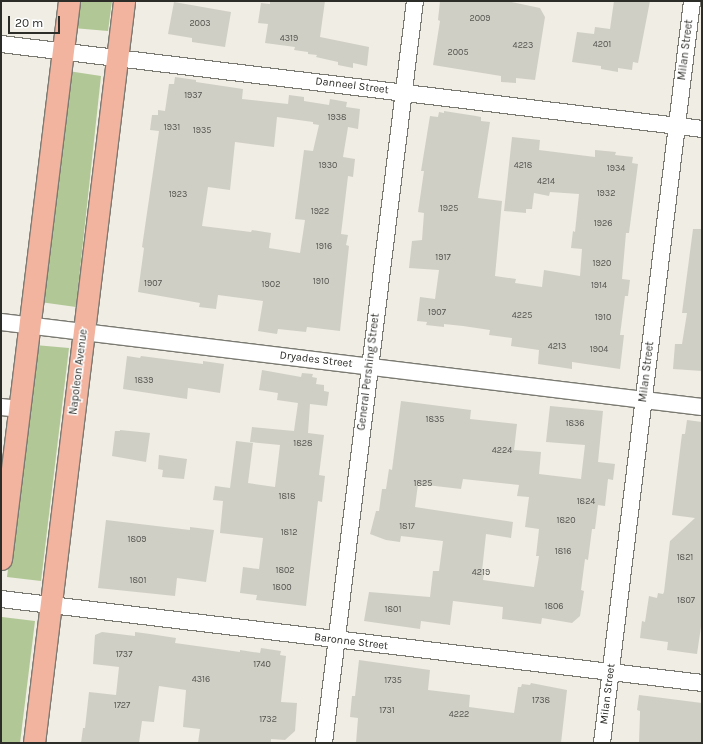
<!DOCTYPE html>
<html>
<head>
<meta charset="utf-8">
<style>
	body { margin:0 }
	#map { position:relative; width:703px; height:744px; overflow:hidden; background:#efede4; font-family:Karla,sans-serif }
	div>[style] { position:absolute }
	.green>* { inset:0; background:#b2c796 }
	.building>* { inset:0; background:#d0cfc6 }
	.roads { filter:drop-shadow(1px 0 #7b7a72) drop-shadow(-1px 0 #7b7a72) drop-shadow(0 1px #7b7a72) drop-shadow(0 -1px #7b7a72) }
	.minor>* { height:16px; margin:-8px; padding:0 8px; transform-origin:8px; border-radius:8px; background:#fff }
	.major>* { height:21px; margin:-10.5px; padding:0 10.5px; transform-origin:10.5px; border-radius:10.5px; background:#f2b39f }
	span { translate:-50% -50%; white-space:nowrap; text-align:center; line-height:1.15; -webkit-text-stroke:3px #fff; paint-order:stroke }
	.number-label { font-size:9px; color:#555550 }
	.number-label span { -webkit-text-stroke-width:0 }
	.street-label { font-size:11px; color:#2c2c28 }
	.frame { position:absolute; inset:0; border:2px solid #2c2c28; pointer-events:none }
	.scale { position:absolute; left:8px; top:16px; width:52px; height:18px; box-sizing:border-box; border:2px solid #2c2c28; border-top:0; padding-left:5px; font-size:12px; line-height:14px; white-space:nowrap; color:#2c2c28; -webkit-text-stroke:3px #fff; paint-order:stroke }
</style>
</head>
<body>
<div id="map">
	<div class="green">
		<i style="clip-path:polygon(76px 1px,112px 1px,108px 31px,73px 28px)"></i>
		<i style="clip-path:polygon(68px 71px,101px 76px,76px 307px,40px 302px)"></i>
		<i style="clip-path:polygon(35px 345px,69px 348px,41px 581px,7px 577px)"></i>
		<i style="clip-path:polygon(2px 617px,35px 621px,20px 743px,1px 743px)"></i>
	</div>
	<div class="building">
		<i style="clip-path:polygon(270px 1px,325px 1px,320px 37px,369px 47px,367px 66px,353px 63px,353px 68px,338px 65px,338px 62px,316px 57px,317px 55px,308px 54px,308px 52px,294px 50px,295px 47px,265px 43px,268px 24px,258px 23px,261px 3px,270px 4px)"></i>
		<i style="clip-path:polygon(440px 1px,507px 1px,540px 8px,545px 17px,535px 80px,516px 78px,516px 83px,501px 82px,501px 76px,433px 65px,440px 21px,438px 20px)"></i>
		<i style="clip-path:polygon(614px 1px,650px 1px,638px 63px,633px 62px,632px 70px,618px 68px,618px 72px,601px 69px,601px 66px,572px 62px,577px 32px,594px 34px,595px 27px,610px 29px)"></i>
		<i style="clip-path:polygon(174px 2px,231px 12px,225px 47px,192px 42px,192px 38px,168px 34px)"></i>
		<i style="clip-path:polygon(evenodd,175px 77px,196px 80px,196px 82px,243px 89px,242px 99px,288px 104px,289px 95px,304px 97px,304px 101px,329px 105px,330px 99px,347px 102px,346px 107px,360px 109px,358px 129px,348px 127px,343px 157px,355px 159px,353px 177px,348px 176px,341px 234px,348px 235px,346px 245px,349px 246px,340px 331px,307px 327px,306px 332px,278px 329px,277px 334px,258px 331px,263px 301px,218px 295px,216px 309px,199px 307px,200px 303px,138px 292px,144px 248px,142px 247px,159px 131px,150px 130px,152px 115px,158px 115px,158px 110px,165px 111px,169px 84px,174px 84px,175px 77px,277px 117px,313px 122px,313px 124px,319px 125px,313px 151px,304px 150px,295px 219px,305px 220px,300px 253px,269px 248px,271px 233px,252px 230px,251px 232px,202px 226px,208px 187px,230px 190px,235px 142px,274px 147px,277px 117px)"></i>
		<i style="clip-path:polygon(444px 111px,476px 116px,481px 117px,481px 121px,490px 122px,478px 198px,502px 201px,495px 276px,516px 279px,515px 283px,542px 287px,544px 270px,580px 276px,582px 249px,571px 248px,573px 231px,575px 232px,579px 194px,550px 192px,549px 196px,534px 193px,532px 209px,526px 209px,526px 213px,504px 211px,512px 137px,540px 140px,539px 150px,595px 157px,595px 150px,616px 152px,615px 155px,633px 157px,632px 163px,638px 164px,629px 233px,626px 233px,622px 279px,630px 280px,628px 296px,625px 296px,620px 335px,624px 335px,620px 369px,572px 362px,572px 369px,538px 364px,539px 350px,511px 346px,512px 338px,489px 335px,490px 330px,463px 326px,444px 324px,444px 327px,426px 325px,427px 322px,417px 321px,420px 297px,435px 299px,439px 270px,409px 268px,412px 241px,422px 240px,424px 213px,418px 212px,424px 171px,421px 171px,430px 116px,438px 117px,439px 112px,444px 113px)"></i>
		<i style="clip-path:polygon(693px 229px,702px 229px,702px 371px,673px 369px,675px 344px,682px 344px,687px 313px,682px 313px)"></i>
		<i style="clip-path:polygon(127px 356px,140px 358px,141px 356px,203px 364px,203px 361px,224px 364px,220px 393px,188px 388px,187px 399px,123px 389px)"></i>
		<i style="clip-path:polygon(262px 370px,301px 377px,302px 373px,313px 374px,312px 377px,317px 378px,316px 384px,324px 385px,324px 391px,329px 392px,327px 406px,310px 404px,308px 433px,324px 435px,319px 475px,325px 476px,322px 502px,318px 501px,306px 606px,256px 600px,257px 595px,240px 593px,243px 567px,259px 569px,263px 538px,220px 533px,223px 501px,213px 500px,215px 486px,230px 488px,236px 441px,253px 443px,248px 483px,275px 487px,280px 445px,250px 442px,252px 427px,294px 431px,298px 403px,277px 400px,278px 393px,259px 390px)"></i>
		<i style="clip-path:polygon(evenodd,401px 401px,471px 410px,470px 419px,517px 424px,514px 450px,541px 452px,539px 474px,581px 479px,585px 445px,546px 442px,550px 406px,603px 411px,598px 462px,615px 464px,613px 480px,608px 479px,605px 506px,598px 505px,595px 529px,592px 529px,588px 560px,585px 559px,581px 590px,584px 591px,580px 616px,572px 623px,542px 618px,541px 624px,502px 619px,503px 607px,453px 601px,450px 625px,421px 621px,420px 629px,364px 621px,369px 592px,430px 597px,433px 571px,439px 571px,443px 541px,401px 536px,400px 542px,386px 540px,370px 534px,376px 511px,379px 511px,382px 489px,386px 489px,389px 469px,392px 470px,401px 401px,463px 479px,519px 485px,517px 496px,529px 497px,525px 527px,539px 529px,536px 556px,539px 556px,534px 587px,483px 580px,484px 572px,482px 571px,486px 534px,511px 538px,513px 522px,415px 507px,418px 484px,461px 489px,463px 479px)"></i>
		<i style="clip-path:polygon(687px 420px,702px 422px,702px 620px,697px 654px,667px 650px,668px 642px,640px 638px,642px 621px,645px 622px,649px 596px,657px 598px,658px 593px,663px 594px,664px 592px,670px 541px,695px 518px,672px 515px,682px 434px,685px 434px)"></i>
		<i style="clip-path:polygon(120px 430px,150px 433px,146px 462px,112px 456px,115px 431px,120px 431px)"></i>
		<i style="clip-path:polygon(159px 455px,187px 459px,184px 479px,162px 477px,163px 470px,158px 469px)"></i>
		<i style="clip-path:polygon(106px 520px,190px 530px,190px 527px,214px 530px,206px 582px,177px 578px,175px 596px,98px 588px)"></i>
		<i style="clip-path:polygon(102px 632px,135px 636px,135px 632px,150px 634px,176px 638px,175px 643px,240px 652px,240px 650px,260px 653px,261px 648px,281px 651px,280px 655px,286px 656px,281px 702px,297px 703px,295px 731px,285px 740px,271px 739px,271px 743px,198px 743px,200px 729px,183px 727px,186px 690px,159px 686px,154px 722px,142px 721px,139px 743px,81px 743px,83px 728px,85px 728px,89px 692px,116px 695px,119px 667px,93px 664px,95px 635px)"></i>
		<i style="clip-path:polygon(359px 660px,430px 670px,428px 690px,470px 695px,469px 707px,514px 713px,518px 687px,521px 687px,522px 684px,530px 685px,531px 683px,567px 690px,561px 743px,356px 743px,358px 718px,350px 717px,352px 696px,355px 696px)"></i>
		<i style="clip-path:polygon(639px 695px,702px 703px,702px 743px,639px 742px,640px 714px,640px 711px,637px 710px)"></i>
	</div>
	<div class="roads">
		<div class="minor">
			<i style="left:1px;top:44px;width:706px;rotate:6.91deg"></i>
			<i style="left:1px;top:322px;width:706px;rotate:6.91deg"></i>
			<i style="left:1px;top:407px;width:18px;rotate:6deg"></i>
			<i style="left:1px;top:599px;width:706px;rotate:6.83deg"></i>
			<i style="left:324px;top:743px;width:748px;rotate:-83.01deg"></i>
			<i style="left:602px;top:743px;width:747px;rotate:-83.08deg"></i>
		</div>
		<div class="major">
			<i style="left:1px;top:559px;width:562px;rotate:-83.05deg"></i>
			<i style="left:34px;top:743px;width:747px;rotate:-83.08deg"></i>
		</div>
	</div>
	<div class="number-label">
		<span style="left:480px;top:18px">2009</span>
		<span style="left:200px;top:23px">2003</span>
		<span style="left:289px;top:38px">4319</span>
		<span style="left:602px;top:44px">4201</span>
		<span style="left:523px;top:45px">4223</span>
		<span style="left:458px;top:52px">2005</span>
		<span style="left:193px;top:95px">1937</span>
		<span style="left:337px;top:117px">1938</span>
		<span style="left:172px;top:127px">1931</span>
		<span style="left:202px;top:130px">1935</span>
		<span style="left:328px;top:165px">1930</span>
		<span style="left:523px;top:165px">4218</span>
		<span style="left:616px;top:168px">1934</span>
		<span style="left:546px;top:181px">4214</span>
		<span style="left:606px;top:193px">1932</span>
		<span style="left:178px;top:194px">1923</span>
		<span style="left:449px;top:208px">1925</span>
		<span style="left:320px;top:211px">1922</span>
		<span style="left:603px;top:223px">1926</span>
		<span style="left:324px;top:246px">1916</span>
		<span style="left:443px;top:257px">1917</span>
		<span style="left:602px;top:263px">1920</span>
		<span style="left:321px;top:281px">1910</span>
		<span style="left:153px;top:283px">1907</span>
		<span style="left:271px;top:284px">1902</span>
		<span style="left:599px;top:285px">1914</span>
		<span style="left:437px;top:312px">1907</span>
		<span style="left:522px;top:315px">4225</span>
		<span style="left:603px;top:317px">1910</span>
		<span style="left:557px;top:346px">4213</span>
		<span style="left:599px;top:349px">1904</span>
		<span style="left:144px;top:380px">1839</span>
		<span style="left:435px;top:419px">1835</span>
		<span style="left:575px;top:423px">1836</span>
		<span style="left:303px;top:443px">1828</span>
		<span style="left:502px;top:450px">4224</span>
		<span style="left:423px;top:483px">1825</span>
		<span style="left:287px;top:496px">1818</span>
		<span style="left:586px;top:501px">1824</span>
		<span style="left:566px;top:520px">1820</span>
		<span style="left:407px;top:526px">1817</span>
		<span style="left:289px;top:532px">1812</span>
		<span style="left:137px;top:539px">1809</span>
		<span style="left:563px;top:551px">1816</span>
		<span style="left:685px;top:557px">1821</span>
		<span style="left:285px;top:570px">1802</span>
		<span style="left:481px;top:572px">4219</span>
		<span style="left:138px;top:580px">1801</span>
		<span style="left:282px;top:587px">1800</span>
		<span style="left:686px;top:600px">1807</span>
		<span style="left:554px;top:606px">1806</span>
		<span style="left:393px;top:609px">1801</span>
		<span style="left:124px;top:654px">1737</span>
		<span style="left:262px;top:664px">1740</span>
		<span style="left:201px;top:679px">4316</span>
		<span style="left:393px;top:680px">1735</span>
		<span style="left:541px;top:700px">1738</span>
		<span style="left:122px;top:705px">1727</span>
		<span style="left:387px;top:710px">1731</span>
		<span style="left:459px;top:714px">4222</span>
		<span style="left:268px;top:719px">1732</span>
	</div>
	<div class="street-label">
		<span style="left:686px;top:50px;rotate:-83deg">Milan Street</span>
		<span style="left:352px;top:86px;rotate:7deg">Danneel Street</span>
		<span style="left:316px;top:360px;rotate:7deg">Dryades Street</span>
		<span style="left:79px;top:372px;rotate:-83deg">Napoleon Avenue</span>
		<span style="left:369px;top:372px;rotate:-83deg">General Pershing Street</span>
		<span style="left:647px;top:372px;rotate:-83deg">Milan Street</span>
		<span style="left:351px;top:642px;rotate:7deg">Baronne Street</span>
		<span style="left:608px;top:694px;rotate:-83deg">Milan Street</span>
	</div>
	<div class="frame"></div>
	<div class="scale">20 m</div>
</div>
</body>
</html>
